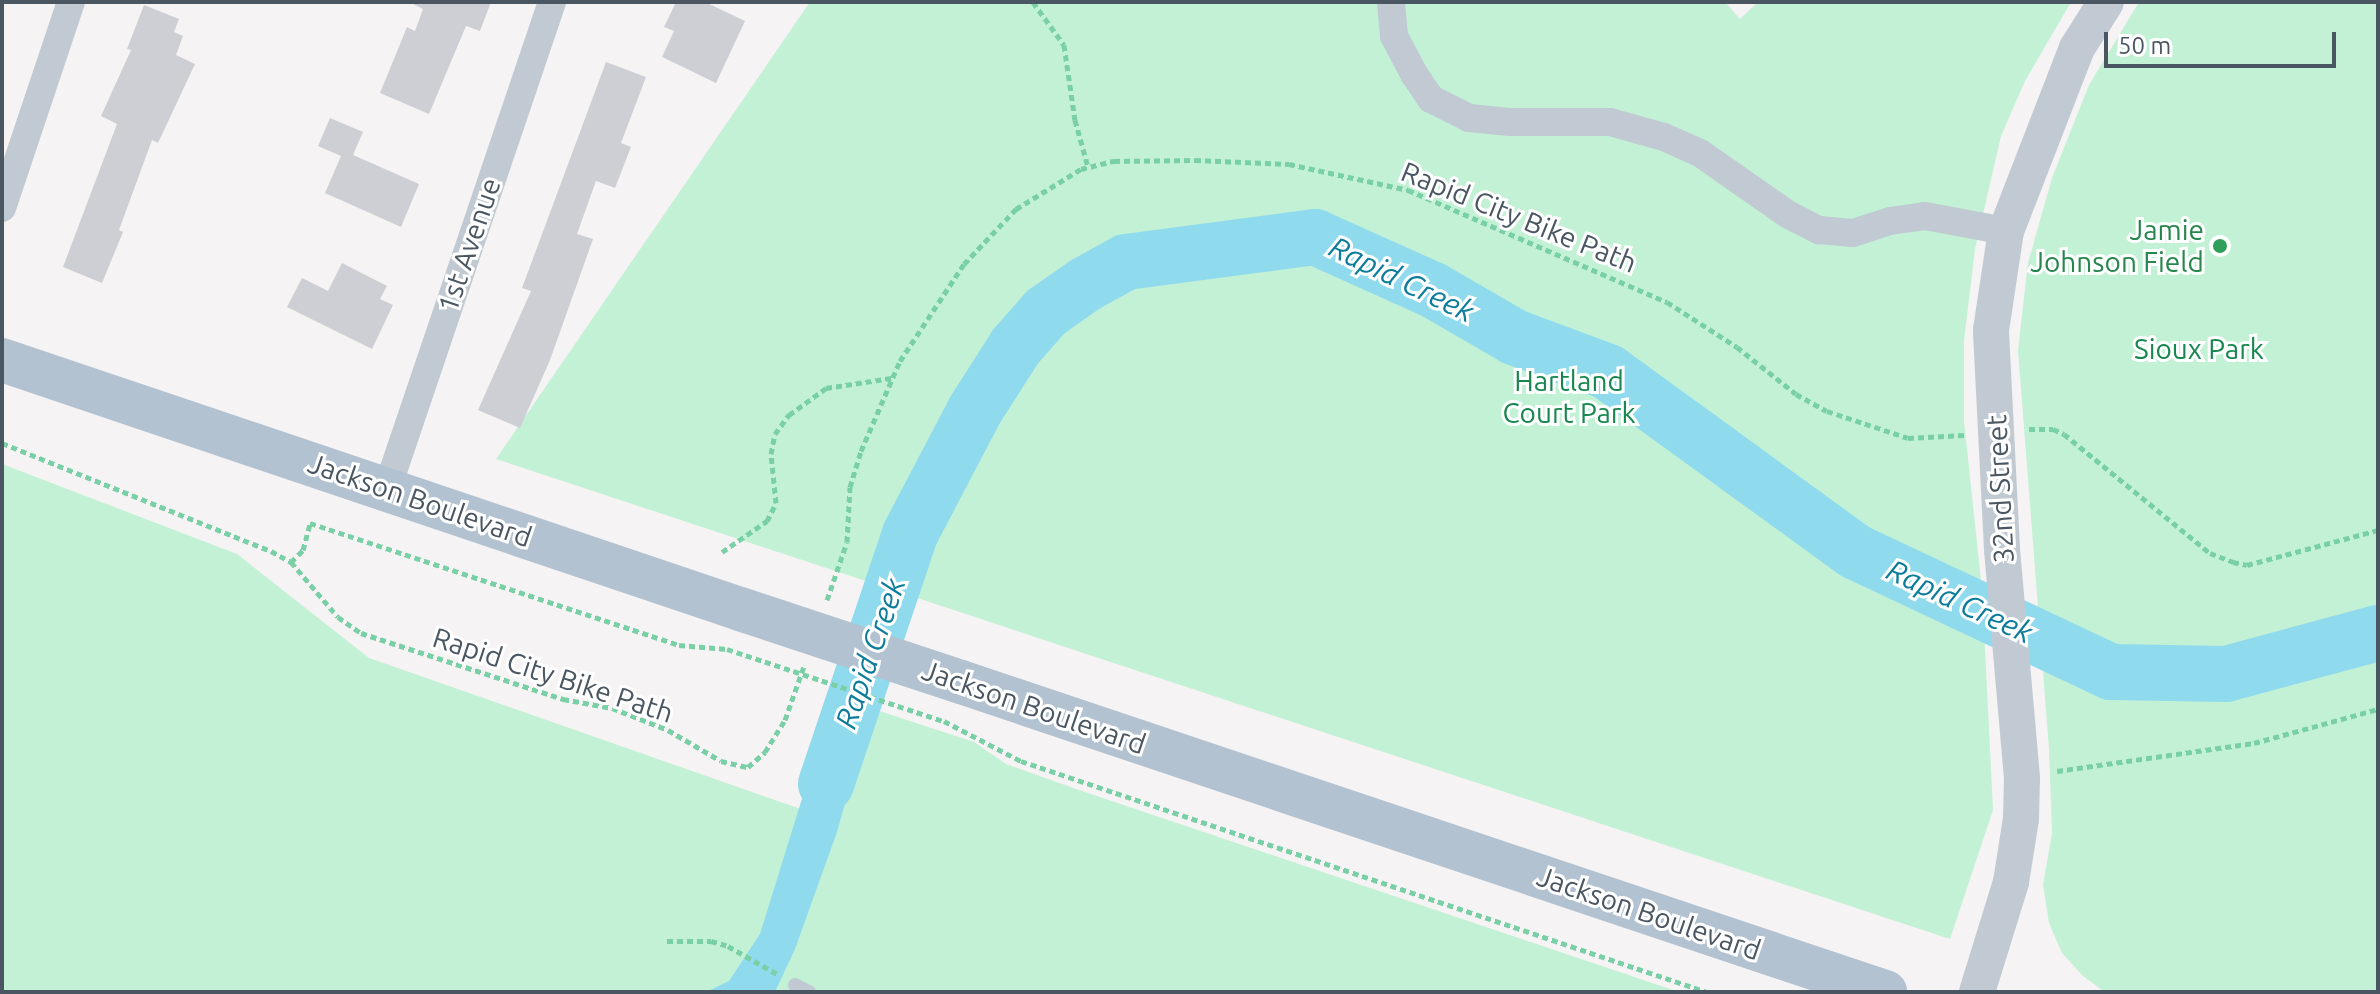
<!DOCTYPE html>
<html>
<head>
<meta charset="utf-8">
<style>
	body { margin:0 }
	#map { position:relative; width:2380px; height:994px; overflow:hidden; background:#f5f3f3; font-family:Ubuntu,sans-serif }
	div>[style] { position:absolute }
	.green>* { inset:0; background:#c3f1d5 }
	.water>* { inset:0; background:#90daee }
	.river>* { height:56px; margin:-28px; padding:0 28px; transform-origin:28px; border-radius:28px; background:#90daee }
	.building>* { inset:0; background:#cdcfd5 }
	.path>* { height:5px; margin-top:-2.5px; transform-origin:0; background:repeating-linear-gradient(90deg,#7ad0a6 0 6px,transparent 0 10px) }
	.service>* { height:14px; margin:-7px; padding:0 7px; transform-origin:7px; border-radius:7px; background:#c1cad2 }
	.minor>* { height:28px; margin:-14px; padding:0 14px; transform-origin:14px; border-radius:14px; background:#c1cad2 }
	.tertiary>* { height:36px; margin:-18px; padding:0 18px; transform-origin:18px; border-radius:18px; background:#c1cad2 }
	.primary>* { height:44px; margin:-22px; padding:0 22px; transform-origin:22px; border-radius:22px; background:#b3c2d1 }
	.path-bridge>* { height:5px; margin-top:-2.5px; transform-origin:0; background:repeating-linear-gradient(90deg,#7ad0a6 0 6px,transparent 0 10px) }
	.primary-bridge>* { height:44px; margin:-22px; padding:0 22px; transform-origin:22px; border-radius:22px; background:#b3c2d1 }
	.dots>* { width:22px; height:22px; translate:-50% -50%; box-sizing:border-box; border:4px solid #fff; border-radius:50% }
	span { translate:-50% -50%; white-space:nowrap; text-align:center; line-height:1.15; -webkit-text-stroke:6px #fff; paint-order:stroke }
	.street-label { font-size:28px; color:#4a5661 }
	.leisure-label { font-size:28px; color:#27864d }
	.right { translate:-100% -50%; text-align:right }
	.park-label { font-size:28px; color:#17864f }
	.water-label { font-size:30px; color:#0c7c9b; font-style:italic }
	.frame { position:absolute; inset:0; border:4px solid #4a5661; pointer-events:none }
	.scale { position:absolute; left:2104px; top:32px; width:232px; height:36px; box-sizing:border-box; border:4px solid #4a5661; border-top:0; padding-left:10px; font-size:24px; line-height:28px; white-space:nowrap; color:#4a5661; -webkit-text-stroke:6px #fff; paint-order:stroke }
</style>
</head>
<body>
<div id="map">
	<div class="green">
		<i style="clip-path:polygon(810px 2px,1725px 2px,1740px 19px,1758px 2px,2071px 2px,2025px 81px,2001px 136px,1975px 249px,1964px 341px,1964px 421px,1982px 590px,1993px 810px,1950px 939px,496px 459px)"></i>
		<i style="clip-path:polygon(2139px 2px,2378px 2px,2378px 992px,2105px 992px,2083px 976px,2062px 953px,2049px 923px,2043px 885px,2052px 833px,2049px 749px,2018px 350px,2028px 263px,2052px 178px,2089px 85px)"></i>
		<i style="clip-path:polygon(2px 464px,237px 554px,369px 658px,815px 814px,855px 703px,974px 742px,1006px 764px,1076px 789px,1679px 992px,2px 992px)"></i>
	</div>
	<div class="water">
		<i style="clip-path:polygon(831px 705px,869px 718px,837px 832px,795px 949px,775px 992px,706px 992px,729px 981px,760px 934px)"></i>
	</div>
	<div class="river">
		<i style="left:826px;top:784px;width:264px;rotate:-71.4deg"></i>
		<i style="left:910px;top:534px;width:140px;rotate:-62.3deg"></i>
		<i style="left:975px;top:410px;width:76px;rotate:-57.4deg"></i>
		<i style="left:1016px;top:346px;width:45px;rotate:-48.6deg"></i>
		<i style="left:1046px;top:312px;width:49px;rotate:-35deg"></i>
		<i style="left:1086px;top:284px;width:46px;rotate:-28.8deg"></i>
		<i style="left:1126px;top:262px;width:191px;rotate:-7.5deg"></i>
		<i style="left:1315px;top:237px;width:129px;rotate:24.2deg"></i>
		<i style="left:1433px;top:290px;width:94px;rotate:30.1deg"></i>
		<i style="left:1514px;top:337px;width:100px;rotate:20.4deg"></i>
		<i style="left:1608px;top:372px;width:306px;rotate:36deg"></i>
		<i style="left:1856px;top:552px;width:282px;rotate:25.2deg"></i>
		<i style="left:2111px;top:672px;width:115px;rotate:1deg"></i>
		<i style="left:2226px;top:674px;width:157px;rotate:-15.1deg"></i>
	</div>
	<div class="building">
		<i style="clip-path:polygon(409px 2px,491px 2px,480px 31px,466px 26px,429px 114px,380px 93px,407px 27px,415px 31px,423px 9px)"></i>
		<i style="clip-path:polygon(676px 2px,705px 2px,745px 21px,716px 83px,662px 57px,674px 31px,664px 27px)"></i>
		<i style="clip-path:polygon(144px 5px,179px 19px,174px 32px,183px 36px,176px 55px,195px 64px,158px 143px,152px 140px,119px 230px,123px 232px,102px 283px,63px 267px,117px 124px,101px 116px,131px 50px,127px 49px)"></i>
		<i style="clip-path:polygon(606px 62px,646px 77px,621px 143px,631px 147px,615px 188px,596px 181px,577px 234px,593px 239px,550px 360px,520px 428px,478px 410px,531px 291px,522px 288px)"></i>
		<i style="clip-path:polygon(330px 118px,363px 132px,353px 155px,419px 184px,401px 227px,325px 193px,341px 156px,318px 146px)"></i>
		<i style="clip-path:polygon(342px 263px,387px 286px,380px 299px,393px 305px,372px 349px,287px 307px,302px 278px,328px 291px)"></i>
	</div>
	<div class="path">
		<i style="left:1033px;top:2px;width:53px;rotate:54.2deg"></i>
		<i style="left:1064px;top:45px;width:76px;rotate:81.7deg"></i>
		<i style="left:1075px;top:120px;width:49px;rotate:74.5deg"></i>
		<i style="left:2029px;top:429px;width:24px"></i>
		<i style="left:2053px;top:429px;width:12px;rotate:24deg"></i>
		<i style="left:2064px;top:434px;width:188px;rotate:39.2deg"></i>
		<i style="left:2210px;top:553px;width:25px;rotate:21deg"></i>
		<i style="left:2233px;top:562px;width:14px;rotate:12deg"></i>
		<i style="left:2247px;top:565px;width:136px;rotate:-15deg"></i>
		<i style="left:2px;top:443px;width:290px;rotate:21.9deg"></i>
		<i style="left:271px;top:551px;width:23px;rotate:29deg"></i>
		<i style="left:291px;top:562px;width:72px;rotate:49.5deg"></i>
		<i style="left:338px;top:617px;width:28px;rotate:35deg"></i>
		<i style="left:361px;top:633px;width:213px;rotate:18.1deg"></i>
		<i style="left:563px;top:699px;width:50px;rotate:10.4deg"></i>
		<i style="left:612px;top:708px;width:60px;rotate:21.4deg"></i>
		<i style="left:668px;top:730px;width:61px;rotate:30.3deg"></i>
		<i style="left:721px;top:761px;width:28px;rotate:13deg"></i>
		<i style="left:748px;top:767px;width:23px;rotate:-41deg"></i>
		<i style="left:765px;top:752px;width:38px;rotate:-58deg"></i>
		<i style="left:785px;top:720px;width:57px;rotate:-70.6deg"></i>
		<i style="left:722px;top:552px;width:55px;rotate:-34.6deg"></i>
		<i style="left:767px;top:521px;width:20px;rotate:-63deg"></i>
		<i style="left:776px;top:503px;width:49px;rotate:-95.8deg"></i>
		<i style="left:771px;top:454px;width:20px;rotate:-79deg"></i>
		<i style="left:775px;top:434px;width:24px;rotate:-54deg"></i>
		<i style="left:789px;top:415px;width:46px;rotate:-36.1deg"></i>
		<i style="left:826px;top:388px;width:66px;rotate:-8.7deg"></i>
		<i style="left:291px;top:562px;width:17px;rotate:-45deg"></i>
		<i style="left:303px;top:550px;width:28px;rotate:-75deg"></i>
		<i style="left:310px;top:523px;width:389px;rotate:18.3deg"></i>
		<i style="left:679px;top:645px;width:48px;rotate:4.8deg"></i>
		<i style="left:827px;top:600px;width:61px;rotate:-71deg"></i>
		<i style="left:847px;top:542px;width:55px;rotate:-86.9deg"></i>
		<i style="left:850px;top:487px;width:38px;rotate:-73deg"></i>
		<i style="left:861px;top:451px;width:98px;rotate:-66.6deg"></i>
		<i style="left:900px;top:361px;width:116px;rotate:-56.6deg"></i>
		<i style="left:964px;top:264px;width:76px;rotate:-46.6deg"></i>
		<i style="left:1016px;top:209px;width:76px;rotate:-31.6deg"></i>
		<i style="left:1081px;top:169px;width:34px;rotate:-14deg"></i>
		<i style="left:1114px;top:161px;width:81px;rotate:-0.7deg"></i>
		<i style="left:1195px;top:160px;width:94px;rotate:2.4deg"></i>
		<i style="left:1289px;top:164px;width:122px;rotate:12.3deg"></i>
		<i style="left:1408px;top:190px;width:282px;rotate:23.4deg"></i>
		<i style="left:1667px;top:302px;width:83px;rotate:32.7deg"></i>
		<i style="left:1737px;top:347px;width:75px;rotate:38.5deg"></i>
		<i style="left:1796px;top:394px;width:35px;rotate:29deg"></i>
		<i style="left:1827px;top:411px;width:85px;rotate:18.4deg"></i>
		<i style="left:1908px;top:438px;width:56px;rotate:-3.1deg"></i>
		<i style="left:944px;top:721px;width:87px;rotate:27.5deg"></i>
		<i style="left:1021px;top:761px;width:724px;rotate:18.61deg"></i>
		<i style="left:2057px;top:771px;width:199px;rotate:-8.1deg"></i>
		<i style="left:2254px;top:743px;width:129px;rotate:-15.3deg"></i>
		<i style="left:667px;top:941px;width:44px"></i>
		<i style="left:711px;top:941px;width:18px;rotate:16deg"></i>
		<i style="left:728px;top:946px;width:56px;rotate:29.7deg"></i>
	</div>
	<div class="service">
		<i style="left:795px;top:985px;width:16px;rotate:27deg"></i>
	</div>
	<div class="minor">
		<i style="left:1391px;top:2px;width:34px;rotate:85deg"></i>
		<i style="left:1394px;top:36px;width:43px;rotate:62.2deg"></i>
		<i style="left:1414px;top:74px;width:30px;rotate:56deg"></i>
		<i style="left:1431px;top:99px;width:42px;rotate:26.6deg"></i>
		<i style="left:1469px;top:118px;width:41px;rotate:5.6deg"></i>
		<i style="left:1510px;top:122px;width:100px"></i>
		<i style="left:1610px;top:122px;width:56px;rotate:15.5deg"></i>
		<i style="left:1664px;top:137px;width:39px;rotate:24deg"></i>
		<i style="left:1700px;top:153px;width:108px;rotate:34.9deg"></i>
		<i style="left:1789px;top:215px;width:34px;rotate:27deg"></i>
		<i style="left:1819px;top:230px;width:34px;rotate:5deg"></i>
		<i style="left:1853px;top:233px;width:39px;rotate:-18deg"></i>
		<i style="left:1890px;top:221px;width:35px;rotate:-8deg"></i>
		<i style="left:1925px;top:216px;width:82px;rotate:10.5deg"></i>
		<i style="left:2px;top:208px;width:217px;rotate:-71.5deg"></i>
		<i style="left:387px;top:489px;width:514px;rotate:-71.28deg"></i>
	</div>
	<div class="tertiary">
		<i style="left:1977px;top:992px;width:115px;rotate:-72.8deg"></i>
		<i style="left:2011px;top:882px;width:64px;rotate:-81deg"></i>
		<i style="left:2021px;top:819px;width:41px;rotate:-88.6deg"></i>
		<i style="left:2022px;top:778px;width:230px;rotate:-95deg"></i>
		<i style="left:2002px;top:549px;width:219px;rotate:-92.9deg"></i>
		<i style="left:1991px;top:330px;width:100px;rotate:-81.4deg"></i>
		<i style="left:2006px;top:231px;width:196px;rotate:-68.8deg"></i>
		<i style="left:2077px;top:48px;width:54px;rotate:-57.8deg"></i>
	</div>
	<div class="primary">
		<i style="left:2px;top:360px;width:779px;rotate:18.64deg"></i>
		<i style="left:961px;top:682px;width:975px;rotate:18.55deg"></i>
	</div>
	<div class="path-bridge">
		<i style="left:727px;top:649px;width:229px;rotate:18.4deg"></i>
	</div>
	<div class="primary-bridge">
		<i style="left:740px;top:609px;width:233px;rotate:18.3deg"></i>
	</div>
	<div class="dots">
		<i style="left:2220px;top:246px;background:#2e9e5b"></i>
	</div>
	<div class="street-label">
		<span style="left:1519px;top:217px;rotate:22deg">Rapid City Bike Path</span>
		<span style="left:469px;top:245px;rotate:-71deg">1st Avenue</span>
		<span style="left:2000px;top:489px;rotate:-93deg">32nd Street</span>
		<span style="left:420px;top:500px;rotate:19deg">Jackson Boulevard</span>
		<span style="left:553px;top:675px;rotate:18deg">Rapid City Bike Path</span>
		<span style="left:1034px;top:707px;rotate:19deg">Jackson Boulevard</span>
		<span style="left:1649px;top:913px;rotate:19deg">Jackson Boulevard</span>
	</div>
	<div class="leisure-label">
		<span class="right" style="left:2204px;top:246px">Jamie<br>Johnson Field</span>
	</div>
	<div class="park-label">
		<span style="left:2199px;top:349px">Sioux Park</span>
		<span style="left:1569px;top:397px">Hartland<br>Court Park</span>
	</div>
	<div class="water-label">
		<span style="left:1402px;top:279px;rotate:26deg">Rapid Creek</span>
		<span style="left:1960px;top:601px;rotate:25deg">Rapid Creek</span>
		<span style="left:870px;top:653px;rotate:-71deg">Rapid Creek</span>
	</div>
	<div class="frame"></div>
	<div class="scale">50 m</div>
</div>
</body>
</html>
